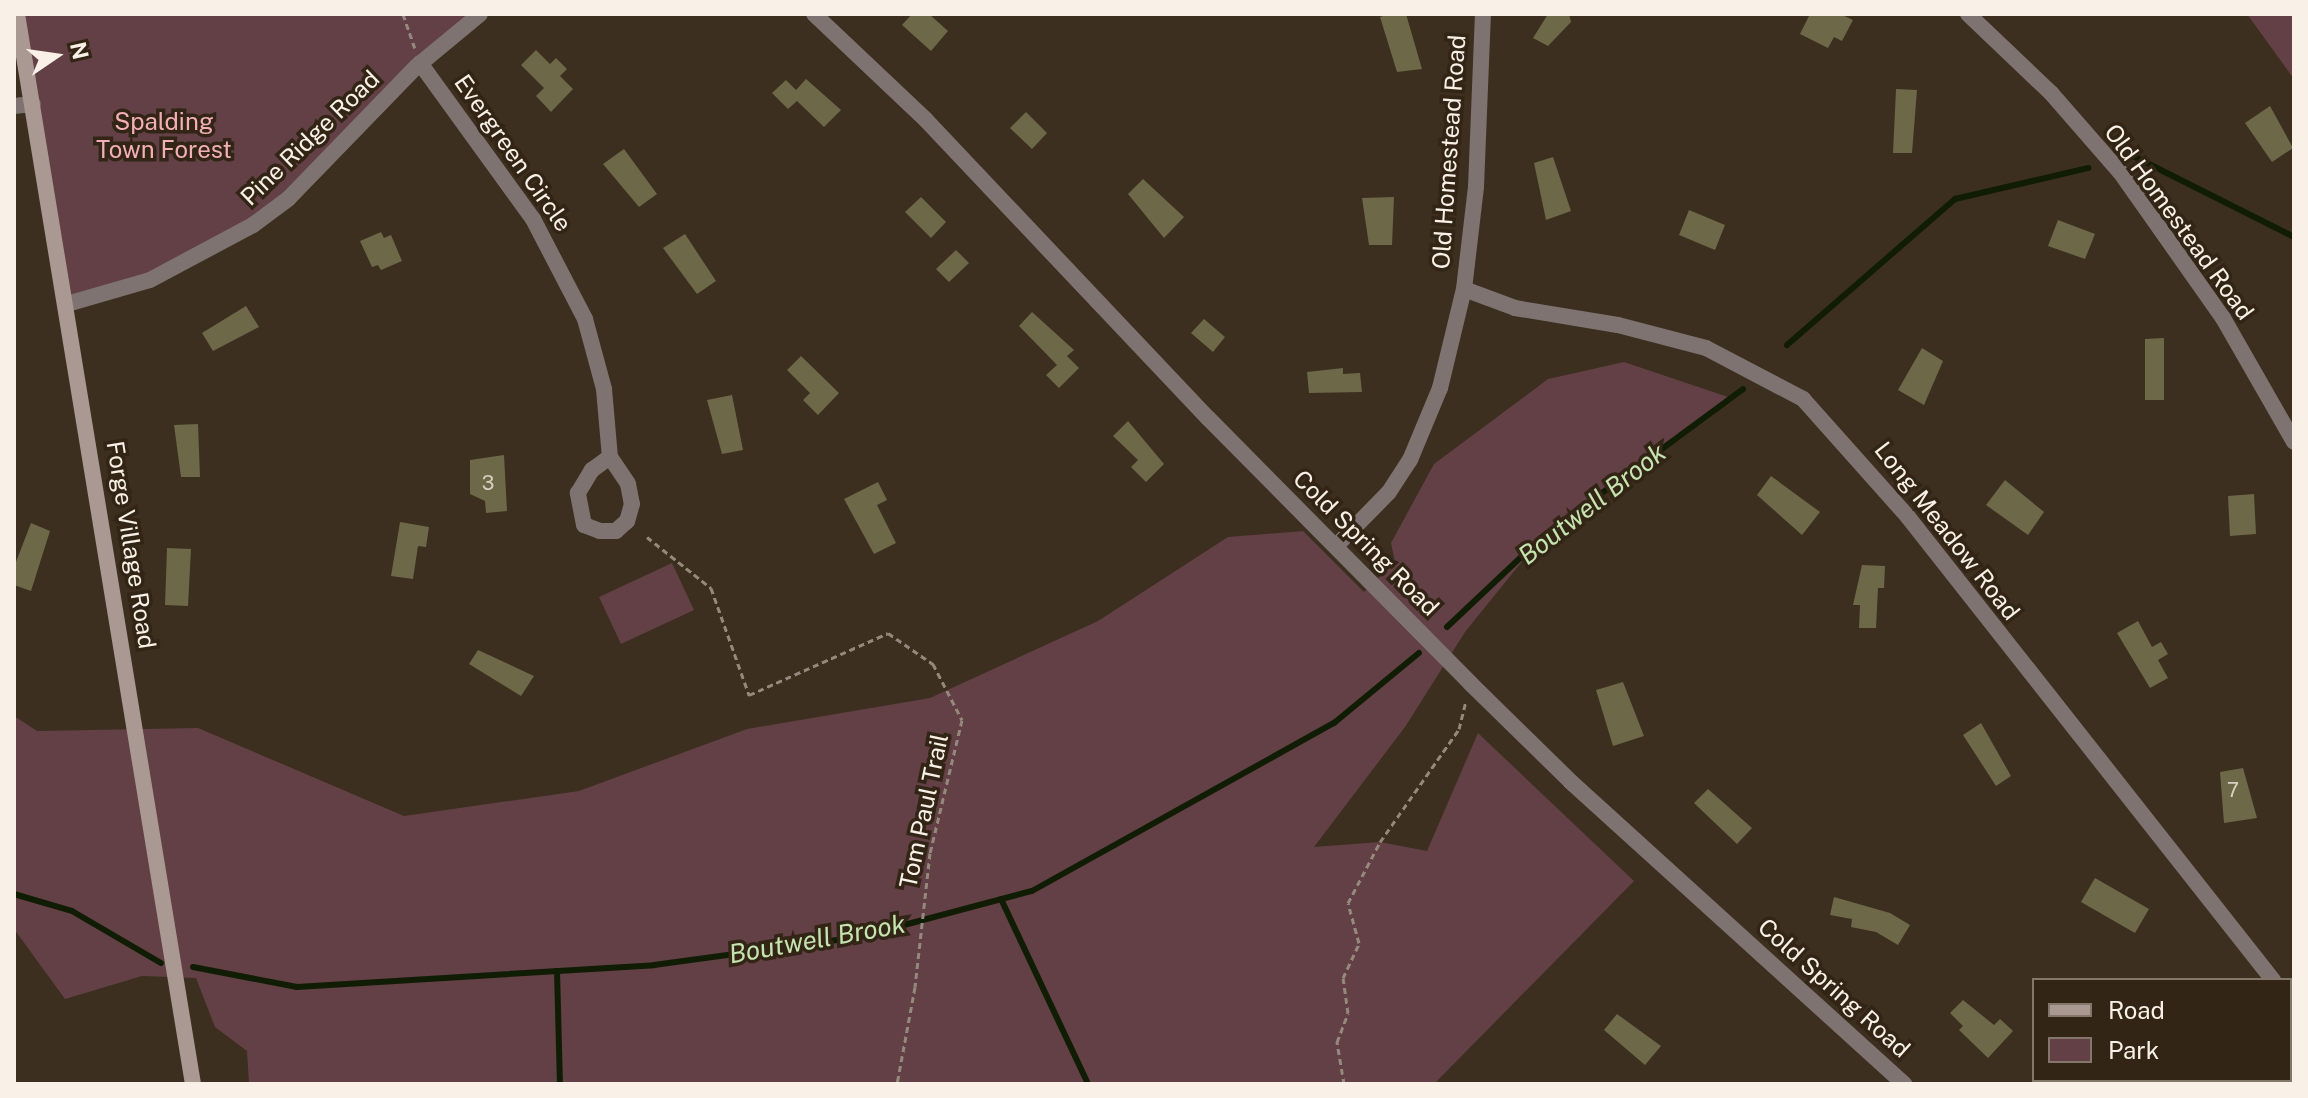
<!DOCTYPE html>
<html>
<head>
<meta charset="utf-8">
<style>
	body { margin:0 }
	#map { position:relative; width:2308px; height:1098px; overflow:hidden; background:#3c2f1f; font-family:"Public Sans",sans-serif }
	div>[style] { position:absolute }
	.green>* { inset:0; background:#624045 }
	.stream>* { height:6px; margin:-3px; padding:0 3px; transform-origin:3px; border-radius:3px; background:#101d04 }
	.building>* { inset:0; background:#6d6848 }
	.path>* { height:3px; margin-top:-1.5px; transform-origin:0; background:repeating-linear-gradient(90deg,#94897c 0 6px,transparent 0 10px) }
	.minor>* { height:16px; margin:-8px; padding:0 8px; transform-origin:8px; border-radius:8px; background:#7e7370 }
	.tertiary>* { height:16px; margin:-8px; padding:0 8px; transform-origin:8px; border-radius:8px; background:#7e7370 }
	.secondary>* { height:16px; margin:-8px; padding:0 8px; transform-origin:8px; border-radius:8px; background:#aa9892 }
	span { translate:-50% -50%; white-space:nowrap; text-align:center; line-height:1.15; -webkit-text-stroke:7px #322515; paint-order:stroke }
	.number-label { font-size:20px; color:#d6cfbf }
	.number-label span { -webkit-text-stroke-width:0 }
	.park-label { font-size:24px; color:#f2afb8 }
	.street-label { font-size:24px; color:#f9f1e7 }
	.water-label { font-size:26px; color:#c6e4af; font-style:italic }
	.frame { position:absolute; inset:0; border:16px solid #f9f1e7; pointer-events:none }
	.legend { position:absolute; left:2032px; top:978px; width:260px; height:104px; box-sizing:border-box; background:#322515; border:2px solid #827769; margin:0; padding:10px 14px; list-style:none; font-size:24px; color:#f9f1e7 }
	.legend li { display:flex; align-items:center; gap:16px; height:40px }
	.legend b { width:40px; border:2px solid #827769 }
	.north { position:absolute; left:16px; top:16px; width:80px; height:80px; -webkit-text-stroke:6px #322515; paint-order:stroke; rotate:77deg; font-size:22px; font-weight:700; line-height:32px; text-align:center; color:#f9f1e7 }
	.north::after { content:''; display:block; margin:auto; width:28px; height:36px; background:#f9f1e7; clip-path:polygon(50% 0,100% 100%,50% 72%,0 100%) }
</style>
</head>
<body>
<div id="map">
	<div class="green">
		<i style="clip-path:polygon(18px 14px,482px 14px,288px 199px,210px 251px,67px 304px)"></i>
		<i style="clip-path:polygon(2247px 14px,2294px 14px,2294px 79px)"></i>
		<i style="clip-path:polygon(1624px 362px,1731px 398px,1541px 538px,1465px 632px,1405px 727px,1314px 847px,1380px 842px,1427px 851px,1478px 733px,1634px 881px,1434px 1084px,249px 1084px,247px 1051px,215px 1027px,196px 978px,142px 976px,65px 999px,14px 929px,14px 716px,37px 731px,198px 728px,404px 816px,579px 791px,747px 729px,930px 698px,1098px 621px,1228px 537px,1303px 531px,1364px 592px,1395px 562px,1391px 543px,1434px 464px,1548px 379px)"></i>
		<i style="clip-path:polygon(672px 563px,694px 610px,621px 644px,599px 597px)"></i>
	</div>
	<div class="stream">
		<i style="left:2135px;top:157px;width:178px;rotate:26.7deg"></i>
		<i style="left:1787px;top:345px;width:223px;rotate:-41deg"></i>
		<i style="left:1955px;top:199px;width:137px;rotate:-13.1deg"></i>
		<i style="left:1447px;top:627px;width:129px;rotate:-43.4deg"></i>
		<i style="left:1541px;top:538px;width:251px;rotate:-36.4deg"></i>
		<i style="left:14px;top:894px;width:60px;rotate:16.3deg"></i>
		<i style="left:72px;top:911px;width:103px;rotate:30.3deg"></i>
		<i style="left:1001px;top:899px;width:204px;rotate:64.8deg"></i>
		<i style="left:193px;top:967px;width:106px;rotate:10.9deg"></i>
		<i style="left:297px;top:987px;width:358px;rotate:-3.5deg"></i>
		<i style="left:654px;top:965px;width:207px;rotate:-7.8deg"></i>
		<i style="left:859px;top:937px;width:179px;rotate:-14.9deg"></i>
		<i style="left:1032px;top:891px;width:346px;rotate:-29.1deg"></i>
		<i style="left:1334px;top:723px;width:110px;rotate:-39.5deg"></i>
		<i style="left:557px;top:971px;width:113px;rotate:88.5deg"></i>
	</div>
	<div class="building">
		<i style="clip-path:polygon(912px 14px,929px 14px,948px 31px,931px 51px,902px 25px)"></i>
		<i style="clip-path:polygon(1389px 14px,1406px 14px,1422px 69px,1397px 72px,1380px 17px)"></i>
		<i style="clip-path:polygon(1548px 14px,1569px 14px,1571px 22px,1548px 46px,1533px 38px)"></i>
		<i style="clip-path:polygon(1810px 14px,1840px 14px,1853px 20px,1842px 41px,1834px 37px,1828px 48px,1800px 34px)"></i>
		<i style="clip-path:polygon(536px 50px,550px 64px,556px 58px,567px 69px,560px 76px,573px 89px,551px 112px,536px 96px,544px 88px,521px 65px)"></i>
		<i style="clip-path:polygon(806px 79px,841px 110px,824px 127px,797px 101px,788px 109px,772px 93px,786px 80px,796px 90px)"></i>
		<i style="clip-path:polygon(1896px 89px,1917px 90px,1912px 153px,1893px 153px)"></i>
		<i style="clip-path:polygon(2270px 106px,2293px 148px,2272px 162px,2245px 123px)"></i>
		<i style="clip-path:polygon(1026px 112px,1047px 133px,1032px 149px,1010px 128px)"></i>
		<i style="clip-path:polygon(624px 149px,657px 194px,639px 207px,603px 164px)"></i>
		<i style="clip-path:polygon(1553px 157px,1571px 211px,1546px 220px,1534px 163px)"></i>
		<i style="clip-path:polygon(1143px 179px,1184px 217px,1164px 238px,1128px 194px)"></i>
		<i style="clip-path:polygon(921px 197px,946px 222px,931px 238px,905px 212px)"></i>
		<i style="clip-path:polygon(1394px 197px,1392px 245px,1369px 245px,1362px 198px)"></i>
		<i style="clip-path:polygon(1689px 210px,1725px 225px,1715px 250px,1679px 235px)"></i>
		<i style="clip-path:polygon(2058px 220px,2095px 234px,2085px 259px,2048px 246px)"></i>
		<i style="clip-path:polygon(381px 232px,384px 238px,391px 235px,402px 261px,381px 270px,378px 265px,372px 267px,360px 241px)"></i>
		<i style="clip-path:polygon(685px 234px,716px 281px,697px 294px,663px 248px)"></i>
		<i style="clip-path:polygon(956px 250px,969px 263px,949px 282px,936px 269px)"></i>
		<i style="clip-path:polygon(246px 306px,259px 327px,213px 351px,202px 333px)"></i>
		<i style="clip-path:polygon(1032px 312px,1074px 350px,1067px 356px,1079px 368px,1059px 388px,1046px 375px,1057px 365px,1019px 326px)"></i>
		<i style="clip-path:polygon(1204px 319px,1225px 337px,1213px 352px,1191px 333px)"></i>
		<i style="clip-path:polygon(2164px 338px,2164px 400px,2145px 400px,2145px 339px)"></i>
		<i style="clip-path:polygon(1922px 348px,1943px 361px,1924px 405px,1898px 390px)"></i>
		<i style="clip-path:polygon(801px 356px,839px 393px,818px 415px,803px 400px,810px 393px,787px 370px)"></i>
		<i style="clip-path:polygon(1343px 368px,1343px 374px,1360px 373px,1362px 392px,1309px 393px,1307px 372px)"></i>
		<i style="clip-path:polygon(732px 395px,743px 450px,722px 454px,707px 400px)"></i>
		<i style="clip-path:polygon(1128px 421px,1164px 464px,1146px 482px,1131px 467px,1138px 460px,1113px 436px)"></i>
		<i style="clip-path:polygon(198px 424px,200px 477px,181px 477px,174px 425px)"></i>
		<i style="clip-path:polygon(504px 455px,507px 511px,486px 513px,485px 501px,470px 494px,470px 460px)"></i>
		<i style="clip-path:polygon(1771px 476px,1820px 512px,1802px 535px,1757px 495px)"></i>
		<i style="clip-path:polygon(2005px 480px,2044px 512px,2028px 535px,1986px 505px)"></i>
		<i style="clip-path:polygon(878px 482px,887px 500px,877px 505px,896px 543px,874px 554px,844px 499px)"></i>
		<i style="clip-path:polygon(2254px 494px,2256px 534px,2230px 536px,2228px 496px)"></i>
		<i style="clip-path:polygon(400px 522px,429px 527px,426px 547px,418px 546px,413px 579px,391px 576px)"></i>
		<i style="clip-path:polygon(31px 523px,50px 531px,31px 591px,14px 585px,14px 567px)"></i>
		<i style="clip-path:polygon(167px 548px,191px 549px,188px 606px,165px 605px)"></i>
		<i style="clip-path:polygon(1862px 565px,1885px 566px,1884px 588px,1878px 588px,1876px 628px,1859px 628px,1860px 605px,1853px 605px)"></i>
		<i style="clip-path:polygon(2138px 621px,2152px 647px,2161px 642px,2168px 654px,2158px 660px,2168px 678px,2150px 688px,2117px 633px)"></i>
		<i style="clip-path:polygon(478px 650px,534px 676px,521px 696px,469px 664px)"></i>
		<i style="clip-path:polygon(1623px 682px,1644px 736px,1613px 746px,1596px 690px)"></i>
		<i style="clip-path:polygon(1981px 723px,2011px 776px,1996px 786px,1963px 735px)"></i>
		<i style="clip-path:polygon(2243px 768px,2257px 818px,2224px 823px,2220px 772px)"></i>
		<i style="clip-path:polygon(1708px 789px,1752px 828px,1737px 844px,1694px 803px)"></i>
		<i style="clip-path:polygon(2095px 878px,2149px 909px,2135px 933px,2081px 902px)"></i>
		<i style="clip-path:polygon(1834px 897px,1890px 913px,1910px 925px,1898px 945px,1876px 932px,1851px 927px,1852px 919px,1830px 915px)"></i>
		<i style="clip-path:polygon(1963px 1000px,1994px 1025px,2000px 1019px,2013px 1031px,1988px 1058px,1959px 1030px,1963px 1026px,1950px 1013px)"></i>
		<i style="clip-path:polygon(1617px 1014px,1661px 1046px,1645px 1065px,1604px 1030px)"></i>
	</div>
	<div class="path">
		<i style="left:403px;top:14px;width:36px;rotate:71deg"></i>
		<i style="left:647px;top:537px;width:82px;rotate:38.6deg"></i>
		<i style="left:711px;top:588px;width:114px;rotate:70.4deg"></i>
		<i style="left:749px;top:695px;width:152px;rotate:-24deg"></i>
		<i style="left:888px;top:633px;width:55px;rotate:34.6deg"></i>
		<i style="left:933px;top:664px;width:63px;rotate:62.6deg"></i>
		<i style="left:962px;top:720px;width:137px;rotate:103.5deg"></i>
		<i style="left:930px;top:853px;width:135px;rotate:96.4deg"></i>
		<i style="left:915px;top:987px;width:99px;rotate:100.5deg"></i>
		<i style="left:1344px;top:1084px;width:43px;rotate:-99.5deg"></i>
		<i style="left:1337px;top:1042px;width:31px;rotate:-69deg"></i>
		<i style="left:1348px;top:1013px;width:35px;rotate:-98deg"></i>
		<i style="left:1343px;top:978px;width:38px;rotate:-65deg"></i>
		<i style="left:1359px;top:943px;width:41px;rotate:-105.4deg"></i>
		<i style="left:1348px;top:903px;width:69px;rotate:-62.3deg"></i>
		<i style="left:1380px;top:842px;width:138px;rotate:-55deg"></i>
		<i style="left:1459px;top:729px;width:29px;rotate:-76deg"></i>
	</div>
	<div class="minor">
		<i style="left:1968px;top:14px;width:115px;rotate:43.6deg"></i>
		<i style="left:2051px;top:93px;width:105px;rotate:48.9deg"></i>
		<i style="left:2120px;top:172px;width:179px;rotate:54.8deg"></i>
		<i style="left:2223px;top:318px;width:143px;rotate:60.2deg"></i>
		<i style="left:420px;top:63px;width:193px;rotate:54.1deg"></i>
		<i style="left:533px;top:219px;width:113px;rotate:62.5deg"></i>
		<i style="left:585px;top:319px;width:73px;rotate:74.8deg"></i>
		<i style="left:604px;top:389px;width:68px;rotate:85deg"></i>
		<i style="left:610px;top:457px;width:32px;rotate:56deg"></i>
		<i style="left:628px;top:484px;width:20px;rotate:79deg"></i>
		<i style="left:632px;top:504px;width:18px;rotate:106deg"></i>
		<i style="left:627px;top:521px;width:15px;rotate:138deg"></i>
		<i style="left:616px;top:531px;width:16px;rotate:180deg"></i>
		<i style="left:600px;top:531px;width:17px;rotate:-159deg"></i>
		<i style="left:584px;top:525px;width:33px;rotate:-101deg"></i>
		<i style="left:578px;top:493px;width:27px;rotate:-59deg"></i>
		<i style="left:592px;top:470px;width:22px;rotate:-36deg"></i>
		<i style="left:14px;top:106px;width:19px;rotate:-6deg"></i>
		<i style="left:1464px;top:289px;width:54px;rotate:20.4deg"></i>
		<i style="left:1515px;top:308px;width:104px;rotate:9.4deg"></i>
		<i style="left:1618px;top:325px;width:91px;rotate:14.6deg"></i>
		<i style="left:1706px;top:348px;width:110px;rotate:27.7deg"></i>
		<i style="left:1803px;top:399px;width:158px;rotate:48.3deg"></i>
		<i style="left:1908px;top:517px;width:590px;rotate:51.75deg"></i>
		<i style="left:67px;top:304px;width:86px;rotate:-16.1deg"></i>
		<i style="left:150px;top:280px;width:117px;rotate:-28.1deg"></i>
		<i style="left:253px;top:225px;width:44px;rotate:-36.6deg"></i>
		<i style="left:288px;top:199px;width:184px;rotate:-45.9deg"></i>
		<i style="left:416px;top:67px;width:83px;rotate:-39.6deg"></i>
		<i style="left:1337px;top:545px;width:74px;rotate:-45.5deg"></i>
		<i style="left:1389px;top:492px;width:38px;rotate:-57deg"></i>
		<i style="left:1410px;top:460px;width:78px;rotate:-67.4deg"></i>
		<i style="left:1440px;top:388px;width:102px;rotate:-76.4deg"></i>
		<i style="left:1464px;top:289px;width:103px;rotate:-83.3deg"></i>
		<i style="left:1476px;top:187px;width:173px;rotate:-87.7deg"></i>
		<i style="left:2290px;top:999px;width:6px;rotate:45deg"></i>
	</div>
	<div class="tertiary">
		<i style="left:814px;top:14px;width:153px;rotate:43.4deg"></i>
		<i style="left:925px;top:119px;width:412px;rotate:46.6deg"></i>
		<i style="left:1208px;top:418px;width:373px;rotate:45.3deg"></i>
		<i style="left:1470px;top:683px;width:141px;rotate:44.4deg"></i>
		<i style="left:1571px;top:782px;width:450px;rotate:42.2deg"></i>
	</div>
	<div class="secondary">
		<i style="left:17px;top:14px;width:1084px;rotate:80.66deg"></i>
	</div>
	<div class="number-label">
		<span style="left:488px;top:483px">3</span>
		<span style="left:2233px;top:790px">7</span>
	</div>
	<div class="park-label">
		<span style="left:164px;top:136px">Spalding<br>Town Forest</span>
	</div>
	<div class="street-label">
		<span style="left:310px;top:138px;rotate:-44deg">Pine Ridge Road</span>
		<span style="left:1449px;top:152px;rotate:-86deg">Old Homestead Road</span>
		<span style="left:513px;top:153px;rotate:55deg">Evergreen Circle</span>
		<span style="left:2179px;top:222px;rotate:54deg">Old Homestead Road</span>
		<span style="left:1947px;top:531px;rotate:52deg">Long Meadow Road</span>
		<span style="left:1366px;top:543px;rotate:45deg">Cold Spring Road</span>
		<span style="left:131px;top:545px;rotate:81deg">Forge Village Road</span>
		<span style="left:924px;top:811px;rotate:-78deg">Tom Paul Trail</span>
		<span style="left:1834px;top:988px;rotate:42deg">Cold Spring Road</span>
	</div>
	<div class="water-label">
		<span style="left:1592px;top:504px;rotate:-38deg">Boutwell Brook</span>
		<span style="left:817px;top:939px;rotate:-10deg">Boutwell Brook</span>
	</div>
	<div class="frame"></div>
	<ul class="legend">
	<li><b style="height:10px;background:#aa9892"></b>Road</li>
	<li><b style="height:22px;background:#624045"></b>Park</li>
	</ul>
	<div class="north">N</div>
</div>
</body>
</html>
